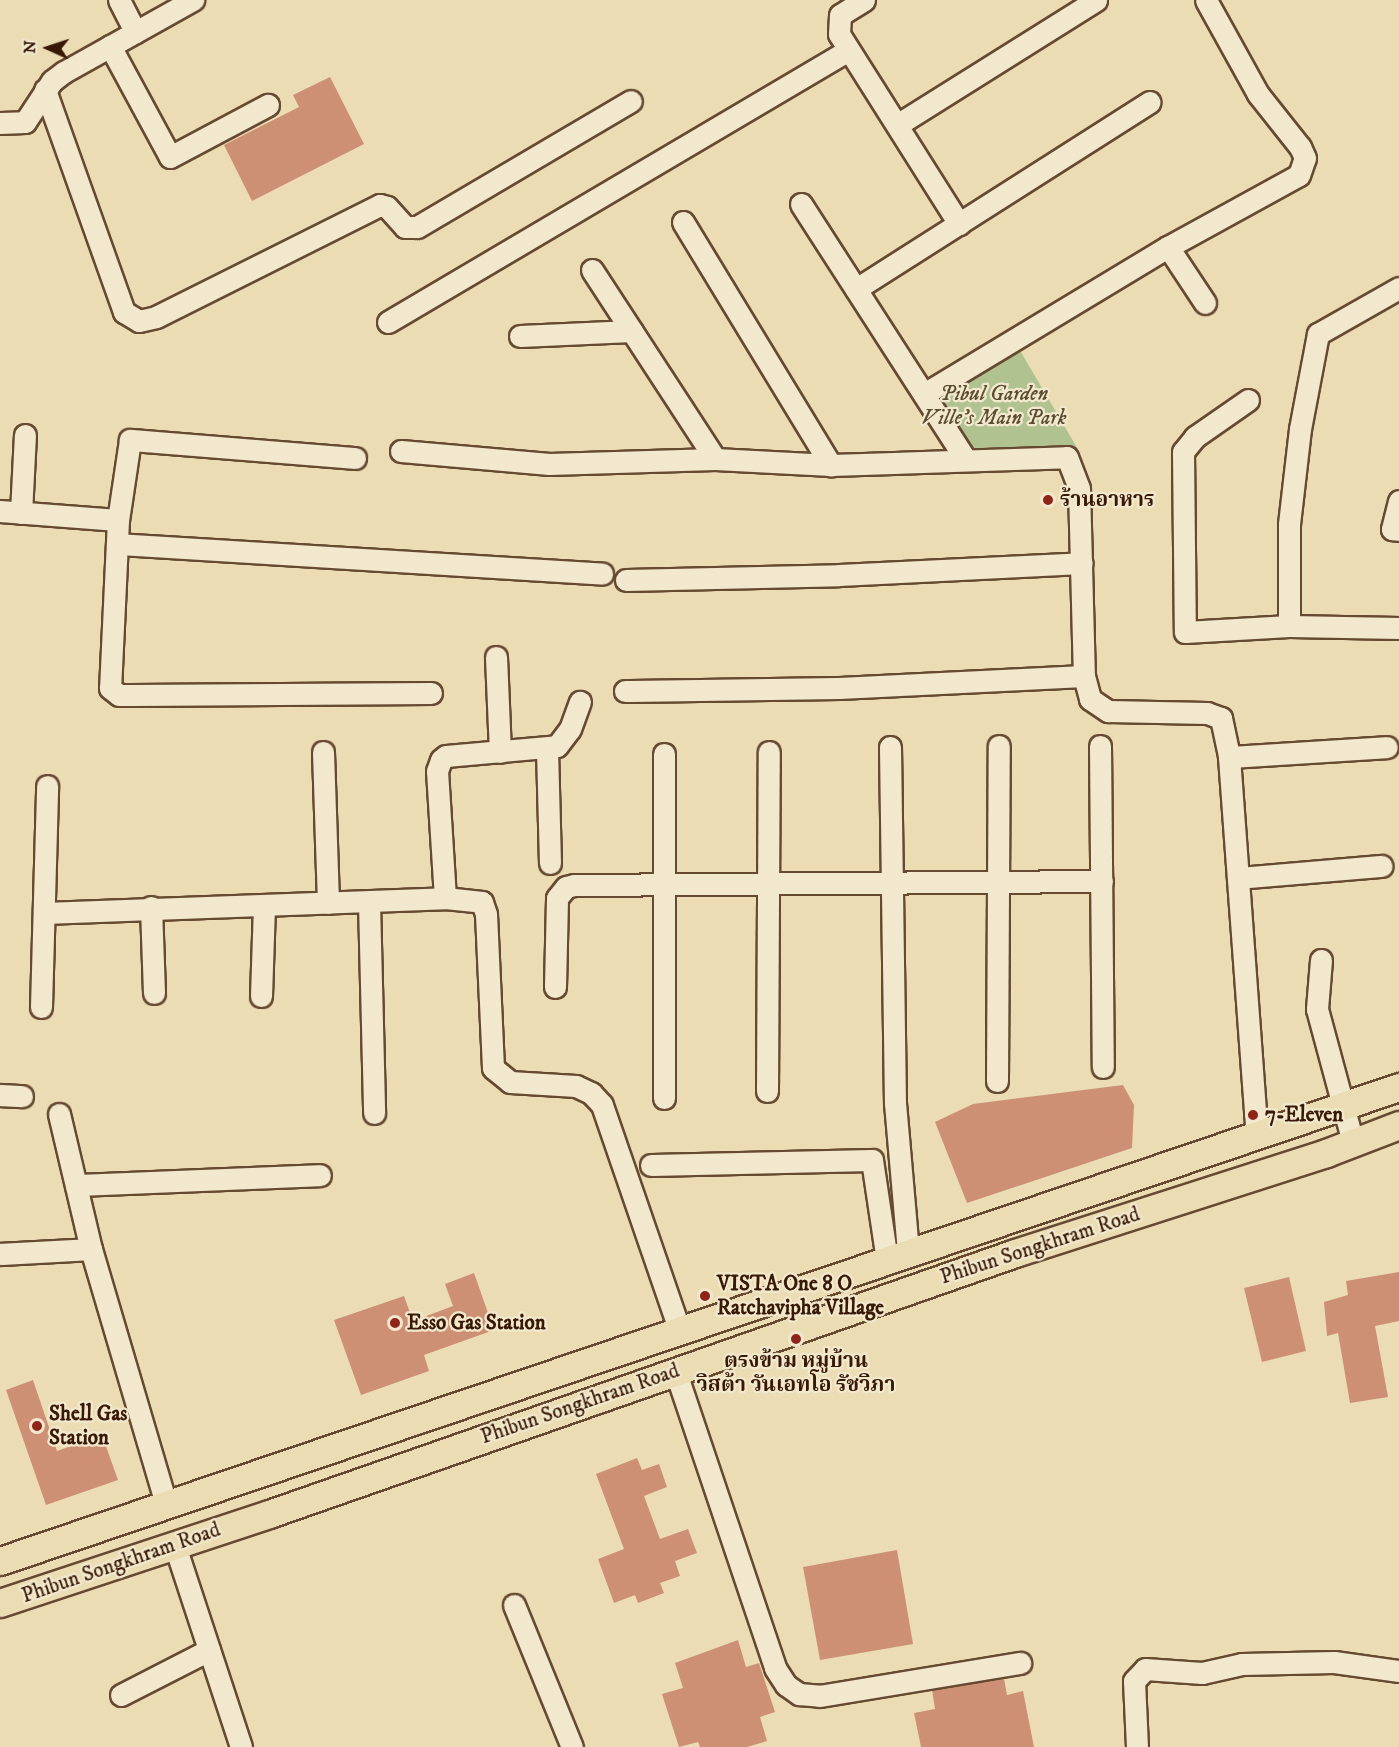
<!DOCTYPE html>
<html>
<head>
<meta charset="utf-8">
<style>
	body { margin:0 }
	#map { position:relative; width:1399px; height:1747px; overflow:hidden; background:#ebdcb4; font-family:"IM FELL DW Pica","Noto Serif Thai",serif }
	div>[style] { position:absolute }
	.green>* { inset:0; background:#b1c291 }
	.building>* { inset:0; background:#ce9075 }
	.roads { filter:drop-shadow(2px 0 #654a31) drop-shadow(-2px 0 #654a31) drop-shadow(0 2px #654a31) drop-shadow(0 -2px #654a31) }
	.minor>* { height:21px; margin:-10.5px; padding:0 10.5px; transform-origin:10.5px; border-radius:10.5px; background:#f2e8ce }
	.major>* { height:27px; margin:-13.5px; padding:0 13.5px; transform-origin:13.5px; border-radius:13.5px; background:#ebdcb4 }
	.dots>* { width:16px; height:16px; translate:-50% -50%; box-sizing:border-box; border:3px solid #f2e8ce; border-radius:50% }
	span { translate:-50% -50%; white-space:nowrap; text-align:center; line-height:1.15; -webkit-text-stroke:4.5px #f2e8ce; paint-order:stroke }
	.park-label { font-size:21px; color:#5c4c2f; font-style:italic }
	.poi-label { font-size:21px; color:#381905; font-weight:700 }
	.left { translate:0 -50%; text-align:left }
	.street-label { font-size:21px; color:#381905 }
	.north { position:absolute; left:18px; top:18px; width:60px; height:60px; -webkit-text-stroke:4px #f2e8ce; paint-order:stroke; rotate:273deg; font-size:16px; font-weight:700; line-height:24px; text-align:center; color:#381905 }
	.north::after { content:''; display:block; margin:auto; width:21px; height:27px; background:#381905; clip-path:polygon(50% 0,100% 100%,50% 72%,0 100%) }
</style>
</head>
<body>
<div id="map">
	<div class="green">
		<i style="clip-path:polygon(1012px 337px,1079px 451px,968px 455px,928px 391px)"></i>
	</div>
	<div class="building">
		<i style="clip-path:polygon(330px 77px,364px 144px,252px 201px,224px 145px,299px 107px,293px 95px)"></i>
		<i style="clip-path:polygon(1123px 1085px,1134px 1105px,1132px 1148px,967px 1203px,935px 1122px,973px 1104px)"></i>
		<i style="clip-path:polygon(1399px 1272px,1399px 1321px,1375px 1326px,1388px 1397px,1350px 1403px,1338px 1333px,1327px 1336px,1324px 1302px,1348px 1295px,1346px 1281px)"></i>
		<i style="clip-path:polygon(474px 1273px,494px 1330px,424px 1355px,429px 1371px,361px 1395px,334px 1320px,404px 1296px,413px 1321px,453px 1306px,445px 1284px)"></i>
		<i style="clip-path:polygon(1289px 1277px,1306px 1351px,1262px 1362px,1244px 1288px)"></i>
		<i style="clip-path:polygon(33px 1380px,57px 1451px,102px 1435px,118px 1480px,46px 1505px,6px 1390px)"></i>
		<i style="clip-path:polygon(637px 1458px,642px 1470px,659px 1464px,667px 1487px,644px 1496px,660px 1539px,688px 1529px,697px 1553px,675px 1561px,680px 1576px,660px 1583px,664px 1593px,638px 1603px,635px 1595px,614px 1603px,598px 1559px,624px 1549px,596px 1474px)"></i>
		<i style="clip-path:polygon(897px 1550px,913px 1644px,820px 1660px,803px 1567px)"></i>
		<i style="clip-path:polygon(738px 1640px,746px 1667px,759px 1663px,775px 1712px,760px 1717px,767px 1741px,747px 1747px,700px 1747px,698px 1742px,679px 1747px,662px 1694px,683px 1688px,675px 1663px)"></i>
		<i style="clip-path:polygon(1004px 1679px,1007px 1695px,1023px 1691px,1034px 1747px,921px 1747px,914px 1713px,935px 1709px,932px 1690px)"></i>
	</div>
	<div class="roads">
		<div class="minor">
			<i style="left:119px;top:0;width:36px;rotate:63deg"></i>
			<i style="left:864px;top:0;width:28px;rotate:148deg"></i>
			<i style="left:840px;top:15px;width:19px;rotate:93deg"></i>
			<i style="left:839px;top:34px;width:225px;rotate:57.7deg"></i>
			<i style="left:110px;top:46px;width:126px;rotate:61.6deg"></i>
			<i style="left:170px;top:157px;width:111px;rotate:-28deg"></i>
			<i style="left:45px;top:90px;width:236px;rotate:70.4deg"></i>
			<i style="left:124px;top:312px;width:17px;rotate:31deg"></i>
			<i style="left:139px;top:321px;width:17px;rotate:-13deg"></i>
			<i style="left:156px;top:317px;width:250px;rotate:-26.6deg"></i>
			<i style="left:380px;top:205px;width:7px;rotate:16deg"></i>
			<i style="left:387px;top:207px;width:27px;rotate:48deg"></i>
			<i style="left:405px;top:227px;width:12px"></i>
			<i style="left:417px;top:227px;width:248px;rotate:-30.5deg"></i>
			<i style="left:0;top:123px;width:25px;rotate:-2deg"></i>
			<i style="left:25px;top:122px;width:49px;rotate:-56.6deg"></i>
			<i style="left:52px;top:81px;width:15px;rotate:-37deg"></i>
			<i style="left:64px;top:72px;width:148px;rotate:-29.2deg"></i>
			<i style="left:897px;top:125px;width:235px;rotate:-32.1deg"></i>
			<i style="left:801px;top:204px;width:302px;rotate:57.2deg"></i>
			<i style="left:683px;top:222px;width:285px;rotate:58.7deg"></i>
			<i style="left:1168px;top:247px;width:67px;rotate:56.5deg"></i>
			<i style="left:592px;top:270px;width:225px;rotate:56.9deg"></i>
			<i style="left:856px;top:289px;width:348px;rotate:-32.5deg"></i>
			<i style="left:388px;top:322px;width:533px;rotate:-30.56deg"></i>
			<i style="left:520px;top:336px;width:112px;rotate:-2.6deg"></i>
			<i style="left:924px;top:394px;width:285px;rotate:-31.1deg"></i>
			<i style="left:1168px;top:247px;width:149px;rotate:-28.8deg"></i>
			<i style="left:1299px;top:175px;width:18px;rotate:-71deg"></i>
			<i style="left:1305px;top:158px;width:12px;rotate:-114deg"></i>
			<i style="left:1300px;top:147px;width:68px;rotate:-128.4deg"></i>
			<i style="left:1258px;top:94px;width:107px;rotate:-119deg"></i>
			<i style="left:1248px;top:400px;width:65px;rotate:145.1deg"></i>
			<i style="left:1195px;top:437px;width:19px;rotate:129deg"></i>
			<i style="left:1183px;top:452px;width:180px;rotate:89.4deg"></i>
			<i style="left:1185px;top:632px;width:104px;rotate:-3.3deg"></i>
			<i style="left:1289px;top:626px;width:110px;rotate:1deg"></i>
			<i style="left:401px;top:451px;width:149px;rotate:5deg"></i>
			<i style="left:549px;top:464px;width:166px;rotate:-1.7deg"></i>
			<i style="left:715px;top:459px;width:116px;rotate:3deg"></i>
			<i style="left:831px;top:465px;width:236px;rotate:-1.9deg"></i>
			<i style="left:1067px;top:457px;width:33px;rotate:69deg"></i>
			<i style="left:1079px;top:488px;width:188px;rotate:88.5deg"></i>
			<i style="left:1084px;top:676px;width:24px;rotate:75deg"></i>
			<i style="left:1090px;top:699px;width:22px;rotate:34deg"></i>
			<i style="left:1108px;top:711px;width:99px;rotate:1.2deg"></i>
			<i style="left:1207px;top:713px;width:15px;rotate:20deg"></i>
			<i style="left:1221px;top:718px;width:40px;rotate:78deg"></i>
			<i style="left:1229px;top:757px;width:378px;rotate:85.8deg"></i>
			<i style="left:355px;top:458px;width:226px;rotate:-175.4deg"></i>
			<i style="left:130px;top:440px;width:81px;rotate:98.5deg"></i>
			<i style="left:118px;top:520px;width:168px;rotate:92.7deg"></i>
			<i style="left:110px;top:688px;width:11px;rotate:38deg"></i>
			<i style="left:119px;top:695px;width:12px"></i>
			<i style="left:131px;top:695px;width:300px;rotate:-0.4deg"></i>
			<i style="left:1399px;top:501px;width:29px;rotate:104deg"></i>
			<i style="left:1392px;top:529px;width:7px;rotate:8deg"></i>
			<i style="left:0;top:511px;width:118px;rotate:4.4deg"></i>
			<i style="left:21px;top:513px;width:78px;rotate:-87.1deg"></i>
			<i style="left:118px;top:544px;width:485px;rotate:3.5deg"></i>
			<i style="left:626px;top:580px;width:213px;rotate:-1.3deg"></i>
			<i style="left:839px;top:575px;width:243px;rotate:-2.8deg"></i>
			<i style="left:1289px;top:626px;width:102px;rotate:-90deg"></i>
			<i style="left:1289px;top:524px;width:96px;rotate:-83.4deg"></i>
			<i style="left:1300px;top:429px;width:97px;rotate:-79.3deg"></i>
			<i style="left:1318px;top:334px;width:93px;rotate:-29.6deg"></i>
			<i style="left:496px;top:657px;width:95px;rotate:87.6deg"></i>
			<i style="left:625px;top:691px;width:214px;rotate:-0.8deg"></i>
			<i style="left:839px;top:688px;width:245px;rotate:-2.8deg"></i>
			<i style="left:1100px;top:746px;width:321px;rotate:89.5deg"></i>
			<i style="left:890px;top:747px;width:356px;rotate:89.2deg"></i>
			<i style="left:895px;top:1103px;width:150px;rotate:85deg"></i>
			<i style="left:547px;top:749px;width:114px;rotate:88.5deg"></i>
			<i style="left:323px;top:752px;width:151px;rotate:88.1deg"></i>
			<i style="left:664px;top:754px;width:344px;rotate:90deg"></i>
			<i style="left:1229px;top:757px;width:158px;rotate:-3.6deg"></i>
			<i style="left:1238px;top:878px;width:144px;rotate:-4.8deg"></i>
			<i style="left:445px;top:898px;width:127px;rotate:-93.6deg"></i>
			<i style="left:437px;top:771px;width:12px;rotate:-70deg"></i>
			<i style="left:441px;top:760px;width:6px;rotate:-39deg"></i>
			<i style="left:446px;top:756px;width:111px;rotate:-5.1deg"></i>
			<i style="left:557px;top:746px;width:21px;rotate:-53deg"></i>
			<i style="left:570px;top:729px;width:29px;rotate:-70deg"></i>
			<i style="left:369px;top:902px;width:211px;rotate:88.6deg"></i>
			<i style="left:151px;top:907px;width:86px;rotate:88deg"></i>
			<i style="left:44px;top:913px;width:401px;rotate:-2.1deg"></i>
			<i style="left:445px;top:898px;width:37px;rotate:6deg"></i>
			<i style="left:482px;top:902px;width:13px;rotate:72deg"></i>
			<i style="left:486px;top:914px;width:154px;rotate:87.4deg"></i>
			<i style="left:493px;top:1068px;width:22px;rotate:39deg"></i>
			<i style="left:510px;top:1082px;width:66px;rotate:3.5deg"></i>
			<i style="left:576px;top:1086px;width:17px;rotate:25deg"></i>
			<i style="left:591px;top:1093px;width:16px;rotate:47deg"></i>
			<i style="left:602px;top:1105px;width:237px;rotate:71deg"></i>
			<i style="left:1321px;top:960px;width:49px;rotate:94.7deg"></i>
			<i style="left:1317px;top:1009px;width:138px;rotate:74.9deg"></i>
			<i style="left:555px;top:987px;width:89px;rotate:-88.7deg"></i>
			<i style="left:557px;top:898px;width:14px;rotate:-51deg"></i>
			<i style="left:566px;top:887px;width:8px;rotate:-14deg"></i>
			<i style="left:574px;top:885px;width:528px;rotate:-0.43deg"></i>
			<i style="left:261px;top:996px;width:91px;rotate:-88.1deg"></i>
			<i style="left:41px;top:1007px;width:221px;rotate:-88.4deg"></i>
			<i style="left:997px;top:1081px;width:335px;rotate:-89.7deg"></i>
			<i style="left:767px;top:1091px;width:339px;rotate:-89.7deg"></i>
			<i style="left:0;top:1095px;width:22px;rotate:3deg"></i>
			<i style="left:59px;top:1114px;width:139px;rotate:76.7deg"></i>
			<i style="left:91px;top:1249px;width:266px;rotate:73.6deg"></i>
			<i style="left:651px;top:1165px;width:221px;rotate:-1.3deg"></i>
			<i style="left:872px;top:1160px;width:101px;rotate:81.5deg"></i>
			<i style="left:76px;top:1185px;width:244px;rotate:-2.3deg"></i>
			<i style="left:0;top:1254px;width:91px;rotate:-3.1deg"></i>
			<i style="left:675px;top:1370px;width:314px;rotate:71.4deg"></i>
			<i style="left:775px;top:1668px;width:20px;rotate:57deg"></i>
			<i style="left:786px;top:1685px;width:16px;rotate:35deg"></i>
			<i style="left:799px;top:1694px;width:21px;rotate:5deg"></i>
			<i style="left:820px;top:1696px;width:203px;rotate:-9.4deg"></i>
			<i style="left:174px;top:1543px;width:215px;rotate:71.8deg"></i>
			<i style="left:514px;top:1605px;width:153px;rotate:67.8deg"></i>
			<i style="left:121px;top:1695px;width:99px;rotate:-27.1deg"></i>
			<i style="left:1137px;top:1747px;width:66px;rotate:-92.6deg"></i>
			<i style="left:1134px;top:1681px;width:16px;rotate:-47deg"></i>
			<i style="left:1145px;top:1669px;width:57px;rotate:4deg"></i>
			<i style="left:1202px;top:1673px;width:41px;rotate:-12.7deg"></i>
			<i style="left:1242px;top:1664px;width:92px;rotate:-1.2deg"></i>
			<i style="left:1334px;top:1662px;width:66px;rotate:7.9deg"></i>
		</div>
		<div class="major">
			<i style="left:0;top:1561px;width:1477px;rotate:-18.72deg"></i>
			<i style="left:0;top:1603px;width:283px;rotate:-18.3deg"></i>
			<i style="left:269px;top:1514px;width:790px;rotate:-19.28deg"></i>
			<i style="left:1015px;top:1253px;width:327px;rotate:-17.8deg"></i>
			<i style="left:1326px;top:1153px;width:78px;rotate:-21deg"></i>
		</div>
	</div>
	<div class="dots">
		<i style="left:1048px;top:500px;background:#8f2418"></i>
		<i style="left:1253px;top:1115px;background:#8f2418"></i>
		<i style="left:705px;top:1296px;background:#8f2418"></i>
		<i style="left:395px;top:1323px;background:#8f2418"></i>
		<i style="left:796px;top:1339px;background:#8f2418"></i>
		<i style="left:37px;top:1426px;background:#8f2418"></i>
	</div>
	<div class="park-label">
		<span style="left:994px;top:406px">Pibul Garden<br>Ville's Main Park</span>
	</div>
	<div class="poi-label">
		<span class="left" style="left:1060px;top:500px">ร้านอาหาร</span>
		<span class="left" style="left:1265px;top:1115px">7-Eleven</span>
		<span class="left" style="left:717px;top:1296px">VISTA One 8 O<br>Ratchavipha Village</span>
		<span class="left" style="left:407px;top:1323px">Esso Gas Station</span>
		<span style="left:796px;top:1373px">ตรงข้าม หมู่บ้าน<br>วิสต้า วันเอทโอ รัชวิภา</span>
		<span class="left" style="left:49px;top:1426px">Shell Gas<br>Station</span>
	</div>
	<div class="street-label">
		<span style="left:1040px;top:1246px;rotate:-18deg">Phibun Songkhram Road</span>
		<span style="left:580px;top:1404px;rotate:-19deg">Phibun Songkhram Road</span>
		<span style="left:121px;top:1563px;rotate:-19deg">Phibun Songkhram Road</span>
	</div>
	<div class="north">N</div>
</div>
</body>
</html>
